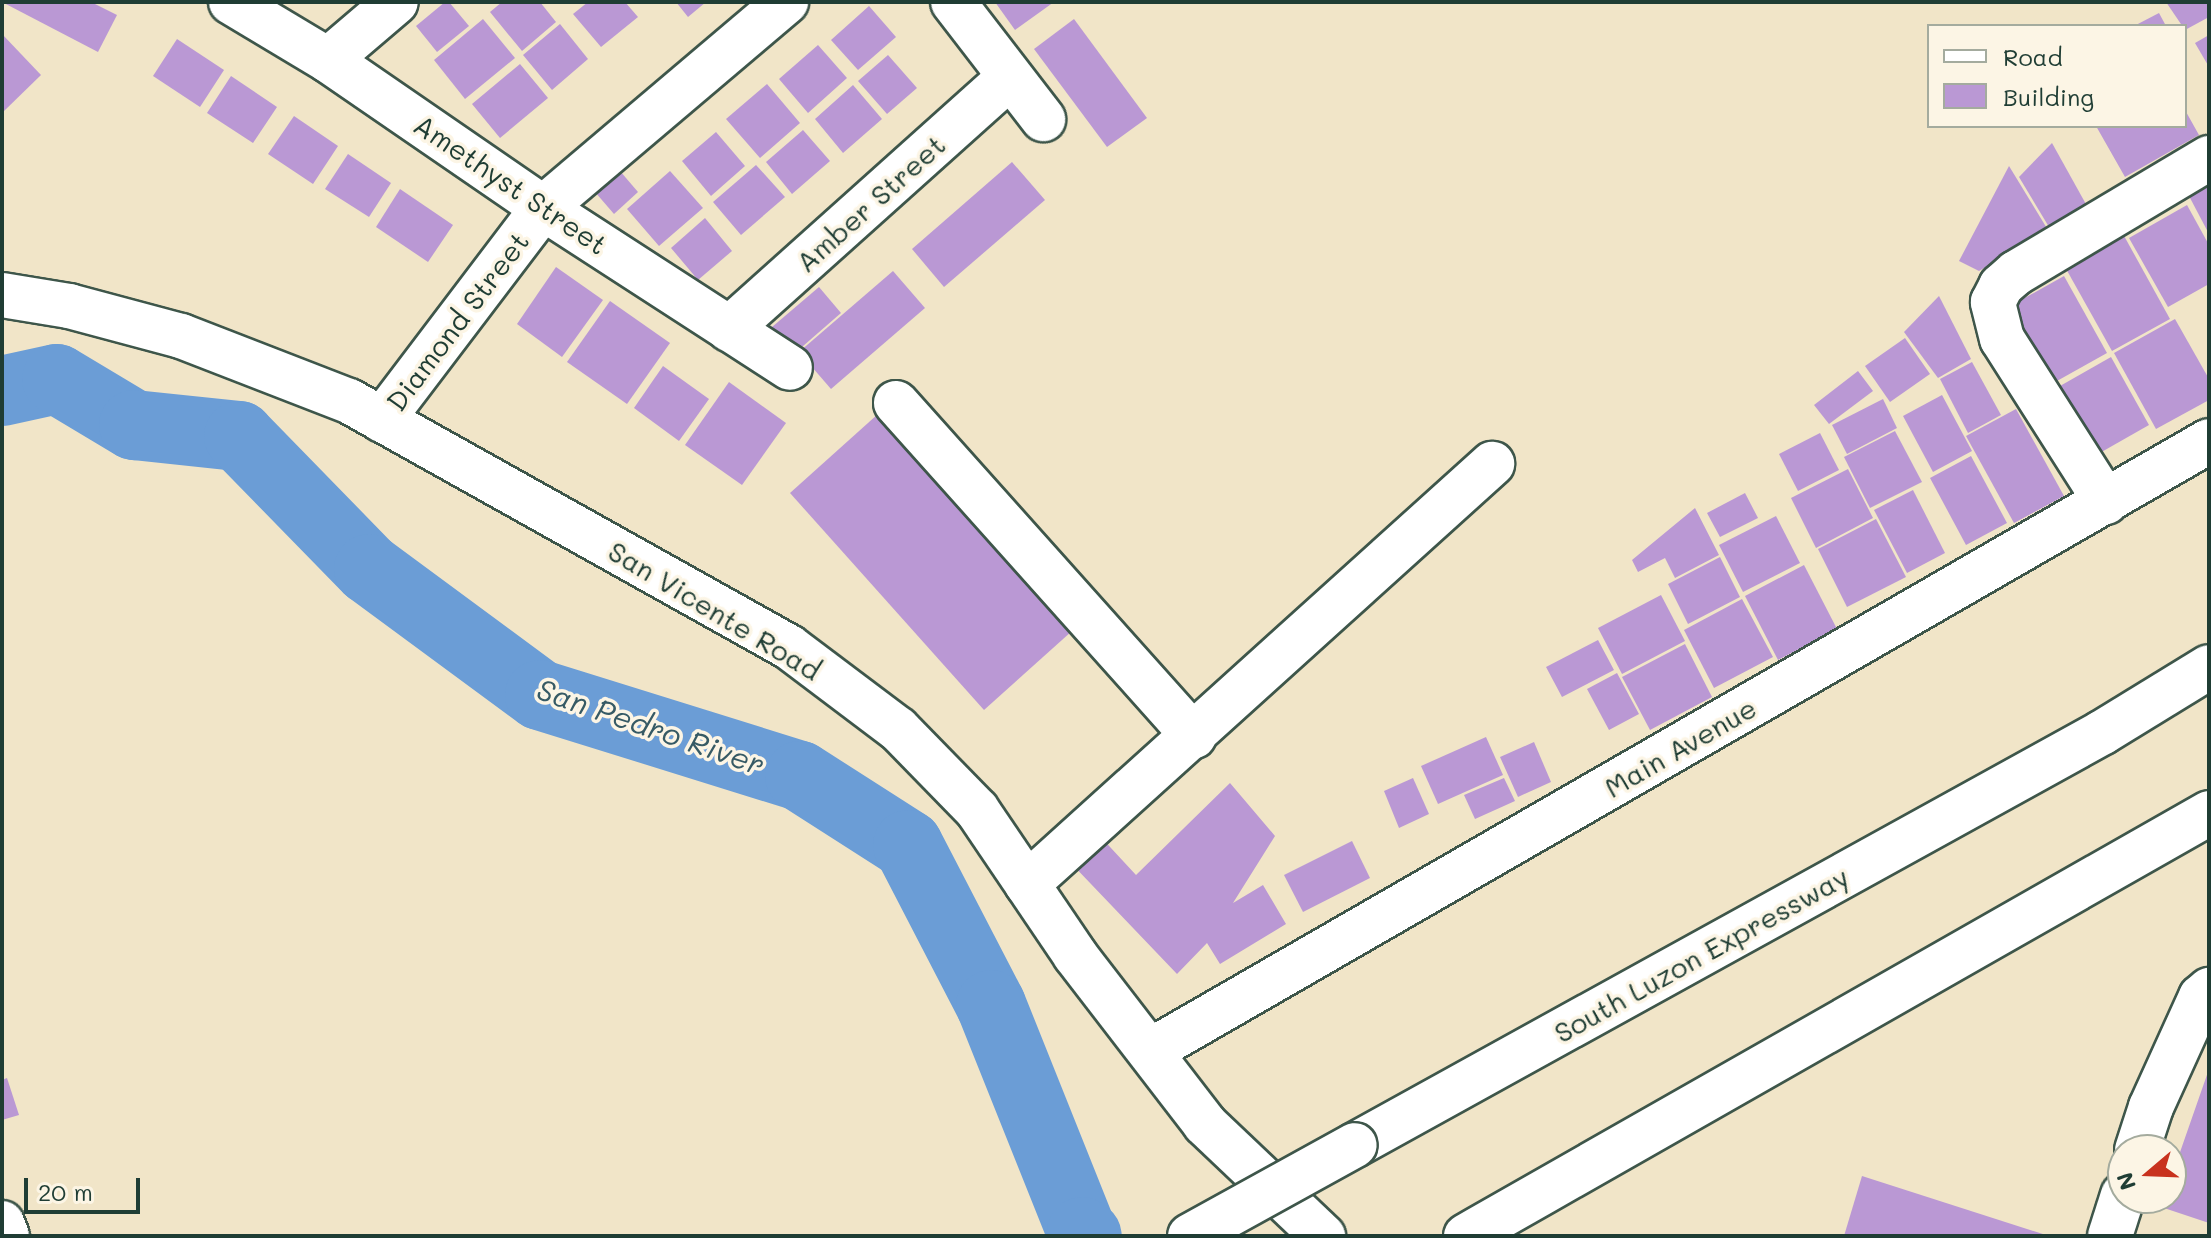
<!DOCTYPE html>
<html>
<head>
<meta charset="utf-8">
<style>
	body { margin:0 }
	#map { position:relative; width:2211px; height:1238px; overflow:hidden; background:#f1e5c8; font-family:Mali,sans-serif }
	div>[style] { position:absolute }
	.river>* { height:70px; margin:-35px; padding:0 35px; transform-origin:35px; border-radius:35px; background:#6b9dd6 }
	.building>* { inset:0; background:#ba98d4 }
	.roads { filter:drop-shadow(2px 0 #3e564a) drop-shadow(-2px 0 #3e564a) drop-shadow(0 2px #3e564a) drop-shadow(0 -2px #3e564a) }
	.minor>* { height:44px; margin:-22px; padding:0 22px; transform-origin:22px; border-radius:22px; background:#fff }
	.major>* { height:44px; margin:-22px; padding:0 22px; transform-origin:22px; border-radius:22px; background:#fff }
	.highway>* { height:44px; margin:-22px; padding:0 22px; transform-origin:22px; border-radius:22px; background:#fff }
	.bridges { filter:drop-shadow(2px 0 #3e564a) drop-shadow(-2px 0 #3e564a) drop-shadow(0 2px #3e564a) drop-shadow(0 -2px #3e564a) }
	.highway-bridge>* { height:44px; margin:-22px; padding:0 22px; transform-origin:22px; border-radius:22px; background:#fff }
	span { translate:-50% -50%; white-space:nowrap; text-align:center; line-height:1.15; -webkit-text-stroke:7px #fcf5e5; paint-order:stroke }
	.street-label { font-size:28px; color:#1f3d34 }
	.water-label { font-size:30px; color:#365a65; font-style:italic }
	.frame { position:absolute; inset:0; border:4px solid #1f3d34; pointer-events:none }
	.legend { position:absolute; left:1927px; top:24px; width:260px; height:104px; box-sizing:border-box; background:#fcf5e5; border:2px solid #a4ab9e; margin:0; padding:10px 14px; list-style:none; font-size:24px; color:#1f3d34 }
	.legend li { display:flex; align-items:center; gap:16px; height:40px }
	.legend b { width:40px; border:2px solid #a4ab9e }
	.north { position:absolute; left:2107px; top:1134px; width:80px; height:80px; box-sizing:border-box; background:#fcf5e5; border:2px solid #a4ab9e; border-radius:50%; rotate:251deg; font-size:22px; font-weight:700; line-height:32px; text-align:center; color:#1f3d34 }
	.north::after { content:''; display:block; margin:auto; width:28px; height:36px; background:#c8321e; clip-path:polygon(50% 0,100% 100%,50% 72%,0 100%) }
	.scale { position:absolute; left:24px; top:1178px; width:116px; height:36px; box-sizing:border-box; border:4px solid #1f3d34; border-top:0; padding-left:10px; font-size:24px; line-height:28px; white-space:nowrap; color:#1f3d34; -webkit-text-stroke:6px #fcf5e5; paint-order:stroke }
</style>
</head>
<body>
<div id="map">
	<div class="river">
		<i style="left:2px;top:391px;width:56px;rotate:-12.3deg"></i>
		<i style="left:57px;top:379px;width:90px;rotate:30.9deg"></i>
		<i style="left:134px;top:425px;width:106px;rotate:6deg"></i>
		<i style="left:239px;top:436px;width:186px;rotate:45.7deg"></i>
		<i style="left:369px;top:569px;width:212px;rotate:36.4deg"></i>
		<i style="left:540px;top:695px;width:272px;rotate:17.3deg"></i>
		<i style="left:800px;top:776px;width:128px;rotate:32.6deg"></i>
		<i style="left:908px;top:845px;width:180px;rotate:62.6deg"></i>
		<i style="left:991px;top:1005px;width:245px;rotate:68.2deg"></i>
		<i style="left:1082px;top:1232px;width:6px;rotate:39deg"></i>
	</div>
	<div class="building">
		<i style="clip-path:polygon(2px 2px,91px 2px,117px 15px,98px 52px)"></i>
		<i style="clip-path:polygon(445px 2px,449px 2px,469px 26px,437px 52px,416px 26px)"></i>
		<i style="clip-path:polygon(502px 2px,540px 2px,556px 22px,522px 51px,490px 12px)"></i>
		<i style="clip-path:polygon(588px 2px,625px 2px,638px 17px,601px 47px,573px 14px)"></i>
		<i style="clip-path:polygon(676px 2px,706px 2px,688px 17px)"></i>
		<i style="clip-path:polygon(995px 2px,1054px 2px,1015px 30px)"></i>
		<i style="clip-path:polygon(2166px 2px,2209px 2px,2209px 17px,2185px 30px)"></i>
		<i style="clip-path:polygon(869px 6px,896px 37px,858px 70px,831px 40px)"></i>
		<i style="clip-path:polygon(2159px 13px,2166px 26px,2134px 26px)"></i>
		<i style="clip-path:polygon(483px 19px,515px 58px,465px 99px,434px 60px)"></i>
		<i style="clip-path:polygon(1074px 19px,1147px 118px,1107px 147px,1034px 49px)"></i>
		<i style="clip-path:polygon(560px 24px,588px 59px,552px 90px,523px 55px)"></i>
		<i style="clip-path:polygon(2px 34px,41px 75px,2px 113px)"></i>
		<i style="clip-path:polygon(2209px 35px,2209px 67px,2195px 43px)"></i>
		<i style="clip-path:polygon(177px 39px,224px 70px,200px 107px,153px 76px)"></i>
		<i style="clip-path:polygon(818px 45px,847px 78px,808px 113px,779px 79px)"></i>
		<i style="clip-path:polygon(888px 55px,917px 88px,887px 114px,858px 81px)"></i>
		<i style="clip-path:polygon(520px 64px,548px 98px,500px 138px,472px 104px)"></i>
		<i style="clip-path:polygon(231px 76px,277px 107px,253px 143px,207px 113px)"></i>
		<i style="clip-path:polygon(767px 84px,800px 123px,760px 158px,726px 119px)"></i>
		<i style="clip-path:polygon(853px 85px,882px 119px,843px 153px,815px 119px)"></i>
		<i style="clip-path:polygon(2185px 110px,2199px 135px,2125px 177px,2096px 126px,2185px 126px)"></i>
		<i style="clip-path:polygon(294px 116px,338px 146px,313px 184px,268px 154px)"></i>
		<i style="clip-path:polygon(803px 130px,830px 161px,792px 194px,766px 162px)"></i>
		<i style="clip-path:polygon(716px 132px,745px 166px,711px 196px,682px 161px)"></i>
		<i style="clip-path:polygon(2052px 143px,2087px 206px,2049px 227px,2019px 177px)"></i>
		<i style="clip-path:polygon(348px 154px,391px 183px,369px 217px,325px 189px)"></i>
		<i style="clip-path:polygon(1012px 162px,1045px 200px,944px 287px,912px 249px)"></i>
		<i style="clip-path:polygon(756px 165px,785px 197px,741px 235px,713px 202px)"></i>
		<i style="clip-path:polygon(2009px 166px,2048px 230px,1979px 271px,1959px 261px)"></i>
		<i style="clip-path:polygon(620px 171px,638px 192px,614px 214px,595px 192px)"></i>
		<i style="clip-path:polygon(670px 171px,703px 208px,659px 246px,627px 209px)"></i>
		<i style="clip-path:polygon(2209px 185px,2209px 234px,2189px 196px)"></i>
		<i style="clip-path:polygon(400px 189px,453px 225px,428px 262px,376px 227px)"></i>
		<i style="clip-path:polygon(2187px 205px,2209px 245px,2209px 284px,2168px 307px,2129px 238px)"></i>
		<i style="clip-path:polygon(705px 218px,732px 251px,698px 280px,671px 248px)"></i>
		<i style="clip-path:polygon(2123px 234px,2170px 319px,2112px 351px,2065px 267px)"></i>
		<i style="clip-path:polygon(556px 267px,603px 300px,562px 357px,517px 324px)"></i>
		<i style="clip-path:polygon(893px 271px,925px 308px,831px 389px,799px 352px)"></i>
		<i style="clip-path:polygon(2064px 276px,2107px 353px,2048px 386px,2005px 309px)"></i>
		<i style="clip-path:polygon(819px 287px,841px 313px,787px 360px,765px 333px)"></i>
		<i style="clip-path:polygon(1939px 296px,1971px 359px,1938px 378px,1904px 332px)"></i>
		<i style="clip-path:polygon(610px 301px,670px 343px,627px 404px,567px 362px)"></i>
		<i style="clip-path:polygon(2175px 319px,2209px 379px,2209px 400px,2156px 429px,2114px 353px)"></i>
		<i style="clip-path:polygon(1905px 338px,1930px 374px,1890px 402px,1865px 366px)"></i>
		<i style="clip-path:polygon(2111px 357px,2149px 425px,2098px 454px,2060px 386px)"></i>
		<i style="clip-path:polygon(1972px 362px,2001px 415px,1968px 433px,1940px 379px)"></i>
		<i style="clip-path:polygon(663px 366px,709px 399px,679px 441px,634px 408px)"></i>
		<i style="clip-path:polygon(1858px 371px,1873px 391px,1829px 424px,1814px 405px)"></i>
		<i style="clip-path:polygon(729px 382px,786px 423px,742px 485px,685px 445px)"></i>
		<i style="clip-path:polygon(1942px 395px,1972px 451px,1933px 472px,1903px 416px)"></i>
		<i style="clip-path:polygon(1883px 399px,1897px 428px,1847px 454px,1832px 425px)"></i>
		<i style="clip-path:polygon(2016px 409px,2064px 496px,2014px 523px,1966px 436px)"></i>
		<i style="clip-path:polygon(878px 414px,1072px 631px,984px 710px,790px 493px)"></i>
		<i style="clip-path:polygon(1895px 431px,1922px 482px,1870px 508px,1844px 457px)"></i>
		<i style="clip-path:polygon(1820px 433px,1839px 470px,1798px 491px,1779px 454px)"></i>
		<i style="clip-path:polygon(1971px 456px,2007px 523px,1966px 545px,1930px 478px)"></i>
		<i style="clip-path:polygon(1848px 469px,1873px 518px,1816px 548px,1791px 498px)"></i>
		<i style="clip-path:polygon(1913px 490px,1945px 553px,1907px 573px,1874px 510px)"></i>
		<i style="clip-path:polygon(1745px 493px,1758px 518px,1720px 537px,1707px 513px)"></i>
		<i style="clip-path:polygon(1695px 508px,1719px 555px,1675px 578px,1665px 558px,1638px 572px,1632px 560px)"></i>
		<i style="clip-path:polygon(1776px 516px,1800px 563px,1743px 592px,1719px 545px)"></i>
		<i style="clip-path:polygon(1876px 519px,1906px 577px,1847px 607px,1818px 549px)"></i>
		<i style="clip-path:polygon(1720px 557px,1740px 597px,1688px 624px,1668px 584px)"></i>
		<i style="clip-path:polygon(1804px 565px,1837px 629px,1778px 660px,1745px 596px)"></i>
		<i style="clip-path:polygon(1661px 595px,1685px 641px,1622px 674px,1598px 628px)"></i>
		<i style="clip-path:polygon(1742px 599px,1773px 657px,1714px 688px,1684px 630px)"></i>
		<i style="clip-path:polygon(1598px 640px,1614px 670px,1562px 697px,1546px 667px)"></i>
		<i style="clip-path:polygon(1685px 644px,1712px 697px,1650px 730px,1622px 677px)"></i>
		<i style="clip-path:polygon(1617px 673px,1639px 714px,1609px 730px,1587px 689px)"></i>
		<i style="clip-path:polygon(1486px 737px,1503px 775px,1438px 804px,1421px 766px)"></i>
		<i style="clip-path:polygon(1534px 742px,1551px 782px,1518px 797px,1500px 757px)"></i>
		<i style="clip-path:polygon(1413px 778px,1429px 814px,1399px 828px,1384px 791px)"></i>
		<i style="clip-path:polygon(1504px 778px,1515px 801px,1475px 819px,1464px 795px)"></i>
		<i style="clip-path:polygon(1230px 783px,1275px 836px,1233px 903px,1263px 885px,1286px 924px,1220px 964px,1207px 943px,1177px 974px,1069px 861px,1098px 834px,1136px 875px)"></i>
		<i style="clip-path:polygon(1352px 841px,1370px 878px,1303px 912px,1284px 875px)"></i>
		<i style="clip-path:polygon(2209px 1069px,2209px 1223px,2161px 1207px,2164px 1198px,2171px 1198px,2171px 1178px)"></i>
		<i style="clip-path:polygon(7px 1078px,19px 1115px,2px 1120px,2px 1080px)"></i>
		<i style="clip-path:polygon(1862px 1176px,2046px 1235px,2045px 1236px,1844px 1236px)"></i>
	</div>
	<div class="roads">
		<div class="minor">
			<i style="left:231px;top:2px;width:113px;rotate:30.9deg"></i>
			<i style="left:328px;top:60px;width:261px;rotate:34.5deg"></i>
			<i style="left:543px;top:208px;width:294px;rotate:32.9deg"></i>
			<i style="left:953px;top:2px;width:148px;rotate:52.4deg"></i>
			<i style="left:328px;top:60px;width:89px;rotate:-40.5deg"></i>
			<i style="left:729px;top:329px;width:377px;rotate:-41.9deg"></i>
			<i style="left:896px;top:403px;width:447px;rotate:48.2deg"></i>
			<i style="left:382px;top:420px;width:266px;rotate:-52.8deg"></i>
			<i style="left:543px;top:208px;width:319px;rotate:-40.3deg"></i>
			<i style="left:2106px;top:502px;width:193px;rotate:-122.5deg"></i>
			<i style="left:2002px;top:339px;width:38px;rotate:-104deg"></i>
			<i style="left:1993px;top:302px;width:18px;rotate:-63deg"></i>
			<i style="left:2001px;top:286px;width:20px;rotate:-41deg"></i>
			<i style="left:2016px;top:273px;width:225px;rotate:-30.8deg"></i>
			<i style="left:1027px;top:884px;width:627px;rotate:-42.09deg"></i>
			<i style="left:1150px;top:1051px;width:1222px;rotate:-29.94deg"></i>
			<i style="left:2137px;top:1150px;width:45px;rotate:-72deg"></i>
			<i style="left:2151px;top:1107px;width:121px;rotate:-65.6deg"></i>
			<i style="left:2201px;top:997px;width:11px;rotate:-41deg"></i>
			<i style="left:2px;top:1223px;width:14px;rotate:69deg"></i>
			<i style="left:2110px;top:1236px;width:43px;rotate:-72.4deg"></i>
		</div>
		<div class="major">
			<i style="left:2px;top:295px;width:68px;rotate:9.3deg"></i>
			<i style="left:69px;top:306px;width:116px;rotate:15deg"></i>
			<i style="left:181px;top:336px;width:180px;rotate:21.2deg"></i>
			<i style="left:349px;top:401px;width:504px;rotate:29.21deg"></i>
			<i style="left:789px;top:647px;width:136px;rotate:37deg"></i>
			<i style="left:898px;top:729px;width:113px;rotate:45.7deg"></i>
			<i style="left:977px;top:810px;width:175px;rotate:55.9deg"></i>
			<i style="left:1075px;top:955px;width:213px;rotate:52.4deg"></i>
			<i style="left:1205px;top:1124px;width:163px;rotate:43.5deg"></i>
		</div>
		<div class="highway">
			<i style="left:1355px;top:1145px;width:854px;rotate:-28.9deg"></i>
			<i style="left:2103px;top:732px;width:124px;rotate:-31.5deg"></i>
			<i style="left:1466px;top:1236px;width:855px;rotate:-29.65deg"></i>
		</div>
	</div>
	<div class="bridges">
		<div class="highway-bridge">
			<i style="left:1190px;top:1236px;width:188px;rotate:-28.9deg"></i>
		</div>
	</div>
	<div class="street-label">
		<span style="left:511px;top:184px;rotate:34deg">Amethyst Street</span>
		<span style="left:870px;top:203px;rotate:-42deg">Amber Street</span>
		<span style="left:457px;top:321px;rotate:-53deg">Diamond Street</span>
		<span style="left:715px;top:610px;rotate:31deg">San Vicente Road</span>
		<span style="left:1680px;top:747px;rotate:-30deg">Main Avenue</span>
		<span style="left:1701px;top:954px;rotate:-29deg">South Luzon Expressway</span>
	</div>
	<div class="water-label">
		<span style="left:651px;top:726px;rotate:19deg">San Pedro River</span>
	</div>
	<div class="frame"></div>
	<ul class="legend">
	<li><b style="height:10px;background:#fff"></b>Road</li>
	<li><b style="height:22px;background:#ba98d4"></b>Building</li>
	</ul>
	<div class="north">N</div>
	<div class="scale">20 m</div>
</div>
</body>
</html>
